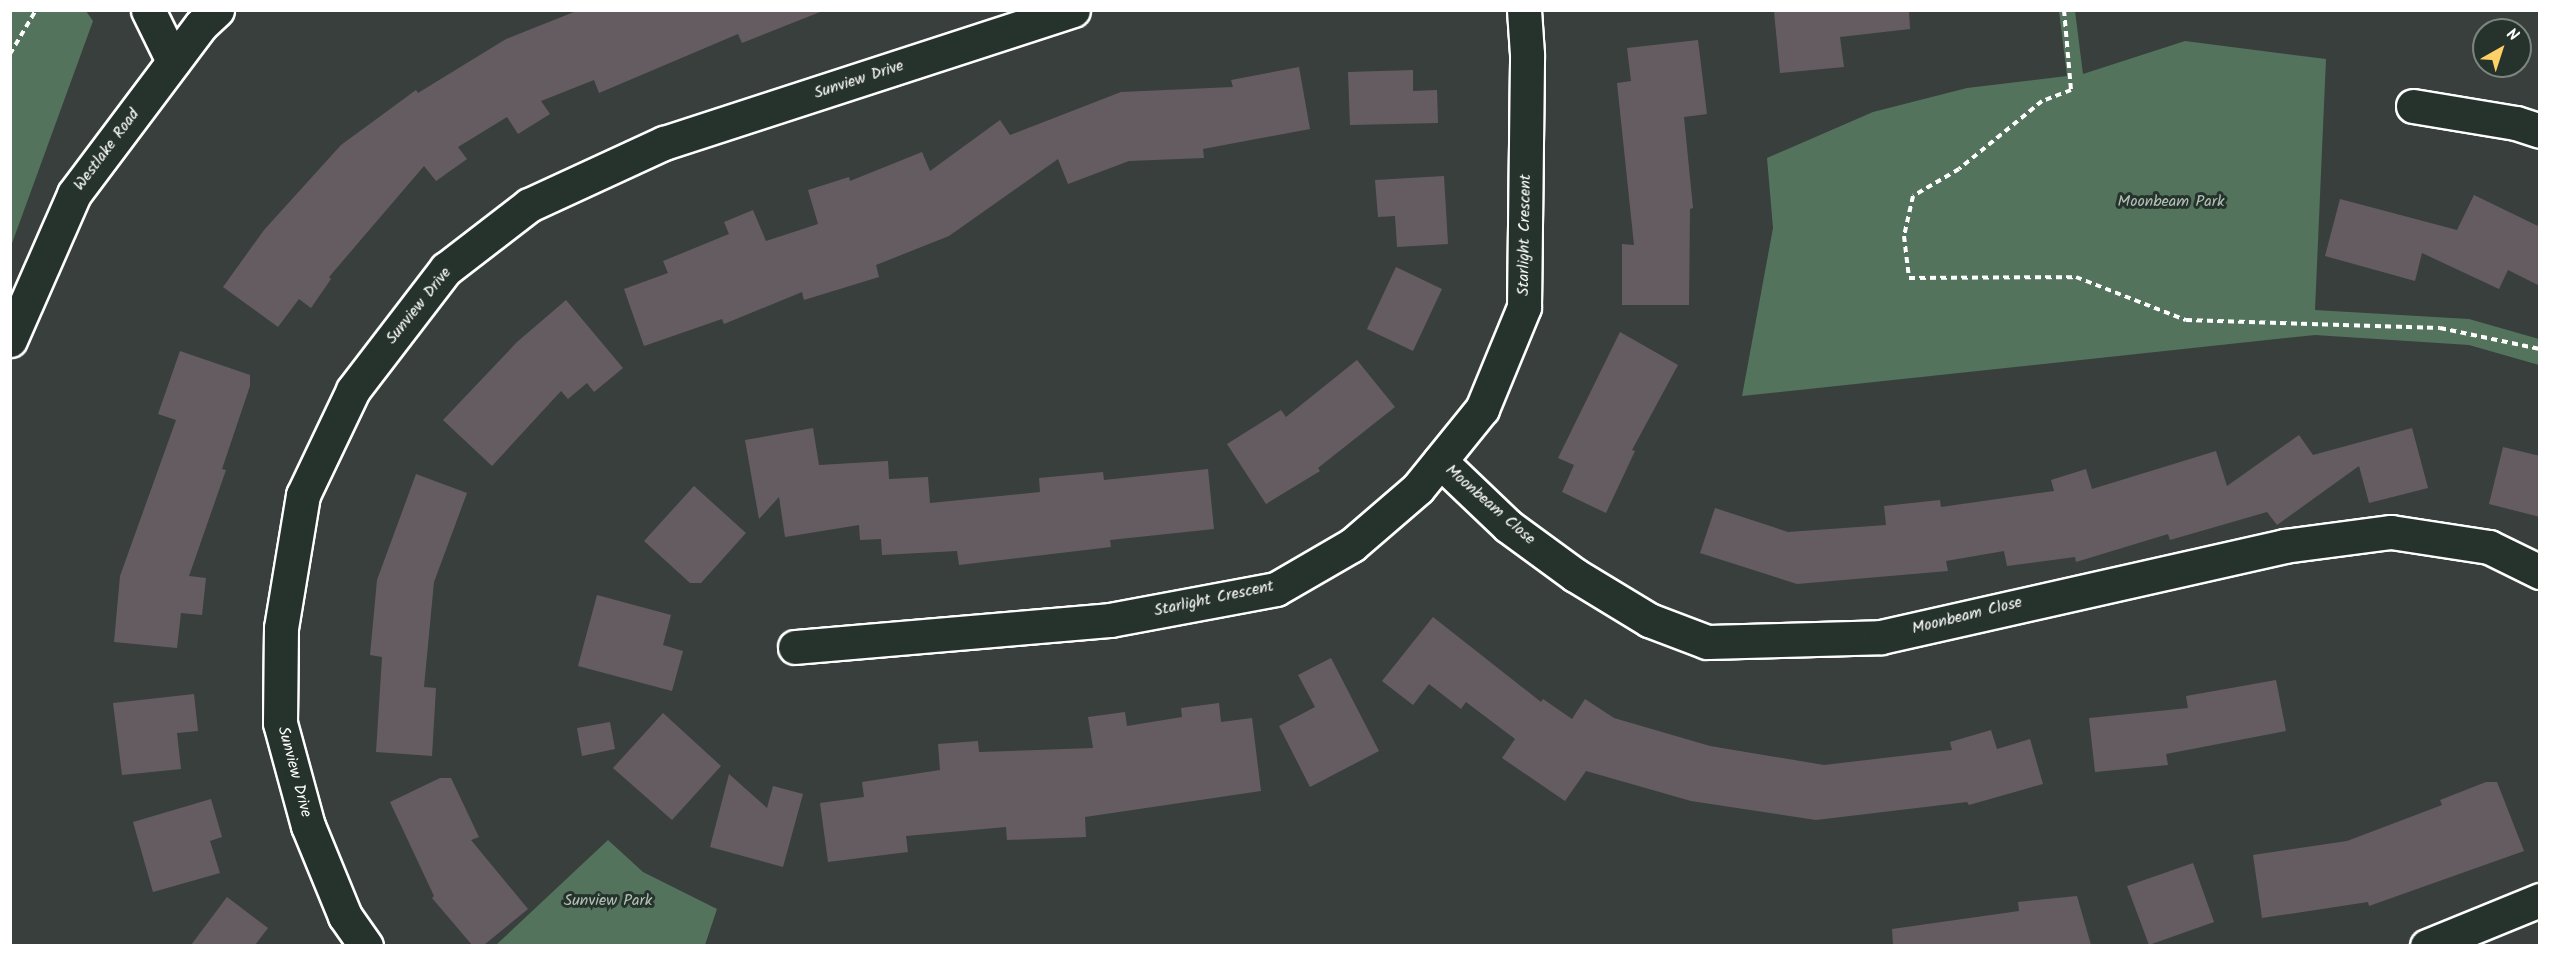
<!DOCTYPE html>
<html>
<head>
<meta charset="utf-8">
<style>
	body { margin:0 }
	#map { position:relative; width:2550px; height:956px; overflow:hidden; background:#393f3d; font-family:Kalam,sans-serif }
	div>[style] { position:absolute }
	.green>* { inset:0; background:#53735d }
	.building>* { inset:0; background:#655c62 }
	.path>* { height:4px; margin-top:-2px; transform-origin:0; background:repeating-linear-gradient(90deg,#fff 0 6px,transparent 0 10.5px) }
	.roads { filter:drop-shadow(2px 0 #fff) drop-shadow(-2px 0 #fff) drop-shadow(0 2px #fff) drop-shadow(0 -2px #fff) }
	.minor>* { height:33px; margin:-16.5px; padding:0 16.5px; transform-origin:16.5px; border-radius:16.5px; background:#26332d }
	.major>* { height:33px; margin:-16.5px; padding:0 16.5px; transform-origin:16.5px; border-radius:16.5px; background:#26332d }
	span { translate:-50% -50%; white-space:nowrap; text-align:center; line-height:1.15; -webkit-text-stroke:6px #26332d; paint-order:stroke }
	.street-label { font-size:16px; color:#fff }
	.park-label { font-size:16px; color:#b2c0b6 }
	.frame { position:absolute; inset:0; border:12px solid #fff; pointer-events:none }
	.north { position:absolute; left:2472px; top:18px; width:60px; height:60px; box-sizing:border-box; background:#26332d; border:2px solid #7d8581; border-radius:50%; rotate:39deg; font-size:16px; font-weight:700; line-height:24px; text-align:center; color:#fff }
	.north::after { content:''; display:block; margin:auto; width:21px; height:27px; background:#ffd166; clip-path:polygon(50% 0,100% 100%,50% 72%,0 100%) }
</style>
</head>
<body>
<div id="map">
	<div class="green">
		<i style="clip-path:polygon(11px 10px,86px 11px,93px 21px,11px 246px)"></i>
		<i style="clip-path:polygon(2059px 11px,2075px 11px,2083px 74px,2185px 41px,2326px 59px,2315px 310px,2469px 319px,2539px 339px,2539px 365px,2469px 345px,2315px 335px,1742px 396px,1773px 228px,1767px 158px,1873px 112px,1967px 88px,2067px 76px)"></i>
		<i style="clip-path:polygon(608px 840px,643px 872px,717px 909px,705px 945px,496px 945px)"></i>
	</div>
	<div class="building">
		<i style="clip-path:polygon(579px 10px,820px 12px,742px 43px,738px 34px,599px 93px,594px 80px,541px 101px,550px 114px,518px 134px,507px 117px,458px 147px,467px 159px,436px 181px,424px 166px,329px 277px,331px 279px,311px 308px,299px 299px,278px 327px,223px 287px,264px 230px,341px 145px,416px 90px,418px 93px,506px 39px)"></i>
		<i style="clip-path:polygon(1790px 10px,1909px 10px,1910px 29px,1840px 37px,1844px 67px,1780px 73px,1774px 12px)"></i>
		<i style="clip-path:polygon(1698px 40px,1707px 114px,1684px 117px,1693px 208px,1690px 209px,1689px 305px,1622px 305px,1622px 244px,1634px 245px,1617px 83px,1631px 81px,1627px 48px)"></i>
		<i style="clip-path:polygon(1299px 67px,1310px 129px,1203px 149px,1204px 158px,1129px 161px,1068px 184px,1058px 159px,949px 236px,876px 265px,879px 277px,804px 300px,802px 292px,724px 324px,722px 319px,644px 346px,624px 289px,668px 273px,663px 261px,729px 234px,724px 222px,753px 210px,766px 241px,818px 224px,808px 190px,849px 177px,850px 181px,922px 152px,930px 171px,1000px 120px,1010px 135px,1121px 92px,1233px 87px,1231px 80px)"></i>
		<i style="clip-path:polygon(1413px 70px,1413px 91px,1437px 90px,1438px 123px,1350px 125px,1348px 72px)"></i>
		<i style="clip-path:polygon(1444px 176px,1448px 244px,1397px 247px,1395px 216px,1378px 217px,1375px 180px)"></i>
		<i style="clip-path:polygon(2474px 195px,2540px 227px,2540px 286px,2508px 270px,2499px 289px,2422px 253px,2415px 281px,2325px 256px,2340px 199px,2457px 230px)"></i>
		<i style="clip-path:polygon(1396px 267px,1442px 289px,1413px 351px,1367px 329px)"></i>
		<i style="clip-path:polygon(566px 300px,623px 368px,594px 392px,587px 383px,568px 399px,561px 391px,492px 466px,443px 420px,517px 342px)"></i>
		<i style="clip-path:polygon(1620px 332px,1678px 365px,1632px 450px,1635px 451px,1606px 513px,1562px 492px,1574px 465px,1558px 458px)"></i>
		<i style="clip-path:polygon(180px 351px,250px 375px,250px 386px,222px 469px,226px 470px,189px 576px,206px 578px,202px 615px,181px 613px,177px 648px,114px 642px,120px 576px,176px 420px,158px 414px)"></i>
		<i style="clip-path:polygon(1357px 360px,1395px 407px,1318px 468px,1320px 471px,1266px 504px,1227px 444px,1281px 410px,1286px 417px)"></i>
		<i style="clip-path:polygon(813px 428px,819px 465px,888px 461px,889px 479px,928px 477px,930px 503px,1040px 492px,1039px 478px,1103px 472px,1104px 480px,1208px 469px,1214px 529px,1110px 540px,1111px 547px,959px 565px,957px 551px,882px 555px,881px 539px,860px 540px,859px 525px,785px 537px,779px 497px,759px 519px,745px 440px)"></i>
		<i style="clip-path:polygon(2412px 428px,2428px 488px,2369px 503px,2359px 466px,2277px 525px,2267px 512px,2170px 540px,2168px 534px,2076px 562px,2075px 557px,2007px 566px,2004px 551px,1946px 561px,1948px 571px,1797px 584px,1700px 553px,1715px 508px,1788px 532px,1886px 525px,1884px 506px,1940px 500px,1941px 507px,2054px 491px,2051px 480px,2086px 469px,2092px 489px,2216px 451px,2227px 486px,2299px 435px,2313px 455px)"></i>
		<i style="clip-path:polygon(2503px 447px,2540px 456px,2540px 517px,2489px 504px)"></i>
		<i style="clip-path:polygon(416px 474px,467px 493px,434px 582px,424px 687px,436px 688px,432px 756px,376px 752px,382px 657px,370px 655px,377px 580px)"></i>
		<i style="clip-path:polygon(694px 486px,746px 533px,701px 583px,690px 583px,644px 541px)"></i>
		<i style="clip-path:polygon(597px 595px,671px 615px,663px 645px,683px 651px,672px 691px,578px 666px)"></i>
		<i style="clip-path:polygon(1433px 617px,1541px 702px,1543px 699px,1572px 719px,1585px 699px,1614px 718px,1710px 746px,1824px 765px,1952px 750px,1950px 742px,1991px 730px,1997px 749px,2030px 739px,2043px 784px,1969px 805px,1967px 802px,1816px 820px,1691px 801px,1586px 771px,1565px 801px,1502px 758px,1515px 739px,1466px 702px,1461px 709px,1429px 684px,1413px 705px,1382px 681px)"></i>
		<i style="clip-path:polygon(1331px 658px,1379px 751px,1310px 787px,1279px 726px,1315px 707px,1298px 675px)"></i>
		<i style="clip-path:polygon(2276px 680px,2286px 731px,2166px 754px,2168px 765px,2095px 772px,2089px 718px,2188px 708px,2186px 696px)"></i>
		<i style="clip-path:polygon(194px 694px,198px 731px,177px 733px,181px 769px,122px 775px,113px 703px)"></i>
		<i style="clip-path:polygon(1219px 703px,1221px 722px,1252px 718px,1261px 791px,1085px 817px,1086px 837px,1007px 840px,1006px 827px,906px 836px,908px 852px,828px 862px,820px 803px,864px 797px,862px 782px,940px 770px,938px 744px,978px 741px,979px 752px,1093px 748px,1088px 717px,1125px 712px,1127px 726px,1182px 717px,1181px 708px)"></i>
		<i style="clip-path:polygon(663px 713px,721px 766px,672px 820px,613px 768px)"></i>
		<i style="clip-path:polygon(610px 722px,615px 749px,582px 756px,577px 728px)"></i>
		<i style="clip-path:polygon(729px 774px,767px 808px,773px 786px,803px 794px,783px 867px,710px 847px)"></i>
		<i style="clip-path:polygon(440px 778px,451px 778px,479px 837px,471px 840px,528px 909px,484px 945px,472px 945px,432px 898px,434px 896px,390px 802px)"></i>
		<i style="clip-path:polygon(2486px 782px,2497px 782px,2524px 851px,2369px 906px,2368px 902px,2262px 918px,2253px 855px,2347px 841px,2442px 805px,2440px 800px)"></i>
		<i style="clip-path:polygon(211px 799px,222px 837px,210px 841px,220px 873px,153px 892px,133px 822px)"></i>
		<i style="clip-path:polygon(2193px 863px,2214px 922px,2149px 945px,2127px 886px)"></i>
		<i style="clip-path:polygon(2077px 896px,2091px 945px,1893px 945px,1892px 929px,2019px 911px,2018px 902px)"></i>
		<i style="clip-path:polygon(227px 897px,268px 928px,255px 945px,191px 945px)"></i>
	</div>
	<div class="path">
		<i style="left:2064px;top:10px;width:80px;rotate:85deg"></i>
		<i style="left:2071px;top:90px;width:31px;rotate:159deg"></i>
		<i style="left:2042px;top:101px;width:107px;rotate:140.7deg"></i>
		<i style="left:1959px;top:169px;width:53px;rotate:149.6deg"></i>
		<i style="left:1913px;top:196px;width:41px;rotate:102.7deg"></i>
		<i style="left:1904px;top:236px;width:42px;rotate:83.2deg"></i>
		<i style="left:1909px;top:278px;width:167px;rotate:-0.3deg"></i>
		<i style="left:2076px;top:277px;width:118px;rotate:21.4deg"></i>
		<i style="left:2186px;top:320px;width:254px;rotate:1.8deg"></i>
		<i style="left:2440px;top:328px;width:102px;rotate:11.9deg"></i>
		<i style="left:10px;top:54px;width:51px;rotate:-59.4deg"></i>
	</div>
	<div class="roads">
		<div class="minor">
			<i style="left:2413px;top:106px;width:104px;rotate:9.4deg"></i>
			<i style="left:2516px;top:123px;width:25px;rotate:18deg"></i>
			<i style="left:1440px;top:461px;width:94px;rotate:43.7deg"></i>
			<i style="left:1508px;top:526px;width:83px;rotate:36.2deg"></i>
			<i style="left:1575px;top:575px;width:87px;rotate:31.3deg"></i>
			<i style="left:1649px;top:620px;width:62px;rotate:20.8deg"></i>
			<i style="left:1707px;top:642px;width:174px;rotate:-1.6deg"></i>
			<i style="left:1881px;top:637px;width:413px;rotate:-12.7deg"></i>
			<i style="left:2284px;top:546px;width:108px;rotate:-7.5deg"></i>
			<i style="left:2391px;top:532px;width:99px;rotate:8.7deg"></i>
			<i style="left:2489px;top:547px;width:57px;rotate:26.1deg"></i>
			<i style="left:795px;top:647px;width:316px;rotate:-4.9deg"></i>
			<i style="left:1110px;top:620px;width:169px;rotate:-10.6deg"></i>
			<i style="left:1276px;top:589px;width:88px;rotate:-30.1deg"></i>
			<i style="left:1352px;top:545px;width:87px;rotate:-40.8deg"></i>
			<i style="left:1418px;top:488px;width:102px;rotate:-51deg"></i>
			<i style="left:1482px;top:409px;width:110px;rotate:-67.6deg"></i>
			<i style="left:1524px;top:307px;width:253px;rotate:-89.3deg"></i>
			<i style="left:1527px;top:54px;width:44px;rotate:-93.9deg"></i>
			<i style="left:366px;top:946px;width:37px;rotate:-125deg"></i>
			<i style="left:345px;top:916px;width:97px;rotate:-112.3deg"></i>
			<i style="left:308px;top:826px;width:107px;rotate:-105.2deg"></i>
			<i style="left:280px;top:723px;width:95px;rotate:-89.4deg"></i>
			<i style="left:281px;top:628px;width:135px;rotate:-80.6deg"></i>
			<i style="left:303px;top:495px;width:116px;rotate:-64.5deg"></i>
			<i style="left:353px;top:390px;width:153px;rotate:-52.5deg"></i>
			<i style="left:446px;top:269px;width:105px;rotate:-37.6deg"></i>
			<i style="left:529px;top:205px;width:149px;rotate:-24.7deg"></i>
			<i style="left:664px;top:143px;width:430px;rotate:-18deg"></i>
			<i style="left:2427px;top:946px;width:122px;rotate:-22.2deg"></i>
		</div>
		<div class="major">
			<i style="left:148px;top:10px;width:57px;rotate:63.9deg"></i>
			<i style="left:10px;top:340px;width:159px;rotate:-66.3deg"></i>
			<i style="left:74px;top:194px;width:211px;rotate:-53.1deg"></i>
			<i style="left:201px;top:25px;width:22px;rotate:-43deg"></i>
		</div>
	</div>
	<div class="street-label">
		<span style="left:859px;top:80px;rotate:-18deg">Sunview Drive</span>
		<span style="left:107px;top:150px;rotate:-53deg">Westlake Road</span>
		<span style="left:1525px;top:235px;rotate:-89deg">Starlight Crescent</span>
		<span style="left:419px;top:306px;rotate:-51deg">Sunview Drive</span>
		<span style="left:1490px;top:505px;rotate:41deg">Moonbeam Close</span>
		<span style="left:1214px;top:599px;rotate:-12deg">Starlight Crescent</span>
		<span style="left:1967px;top:616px;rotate:-14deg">Moonbeam Close</span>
		<span style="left:294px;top:772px;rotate:75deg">Sunview Drive</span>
	</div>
	<div class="park-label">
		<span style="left:2171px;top:202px">Moonbeam Park</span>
		<span style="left:608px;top:901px">Sunview Park</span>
	</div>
	<div class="frame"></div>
	<div class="north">N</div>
</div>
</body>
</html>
